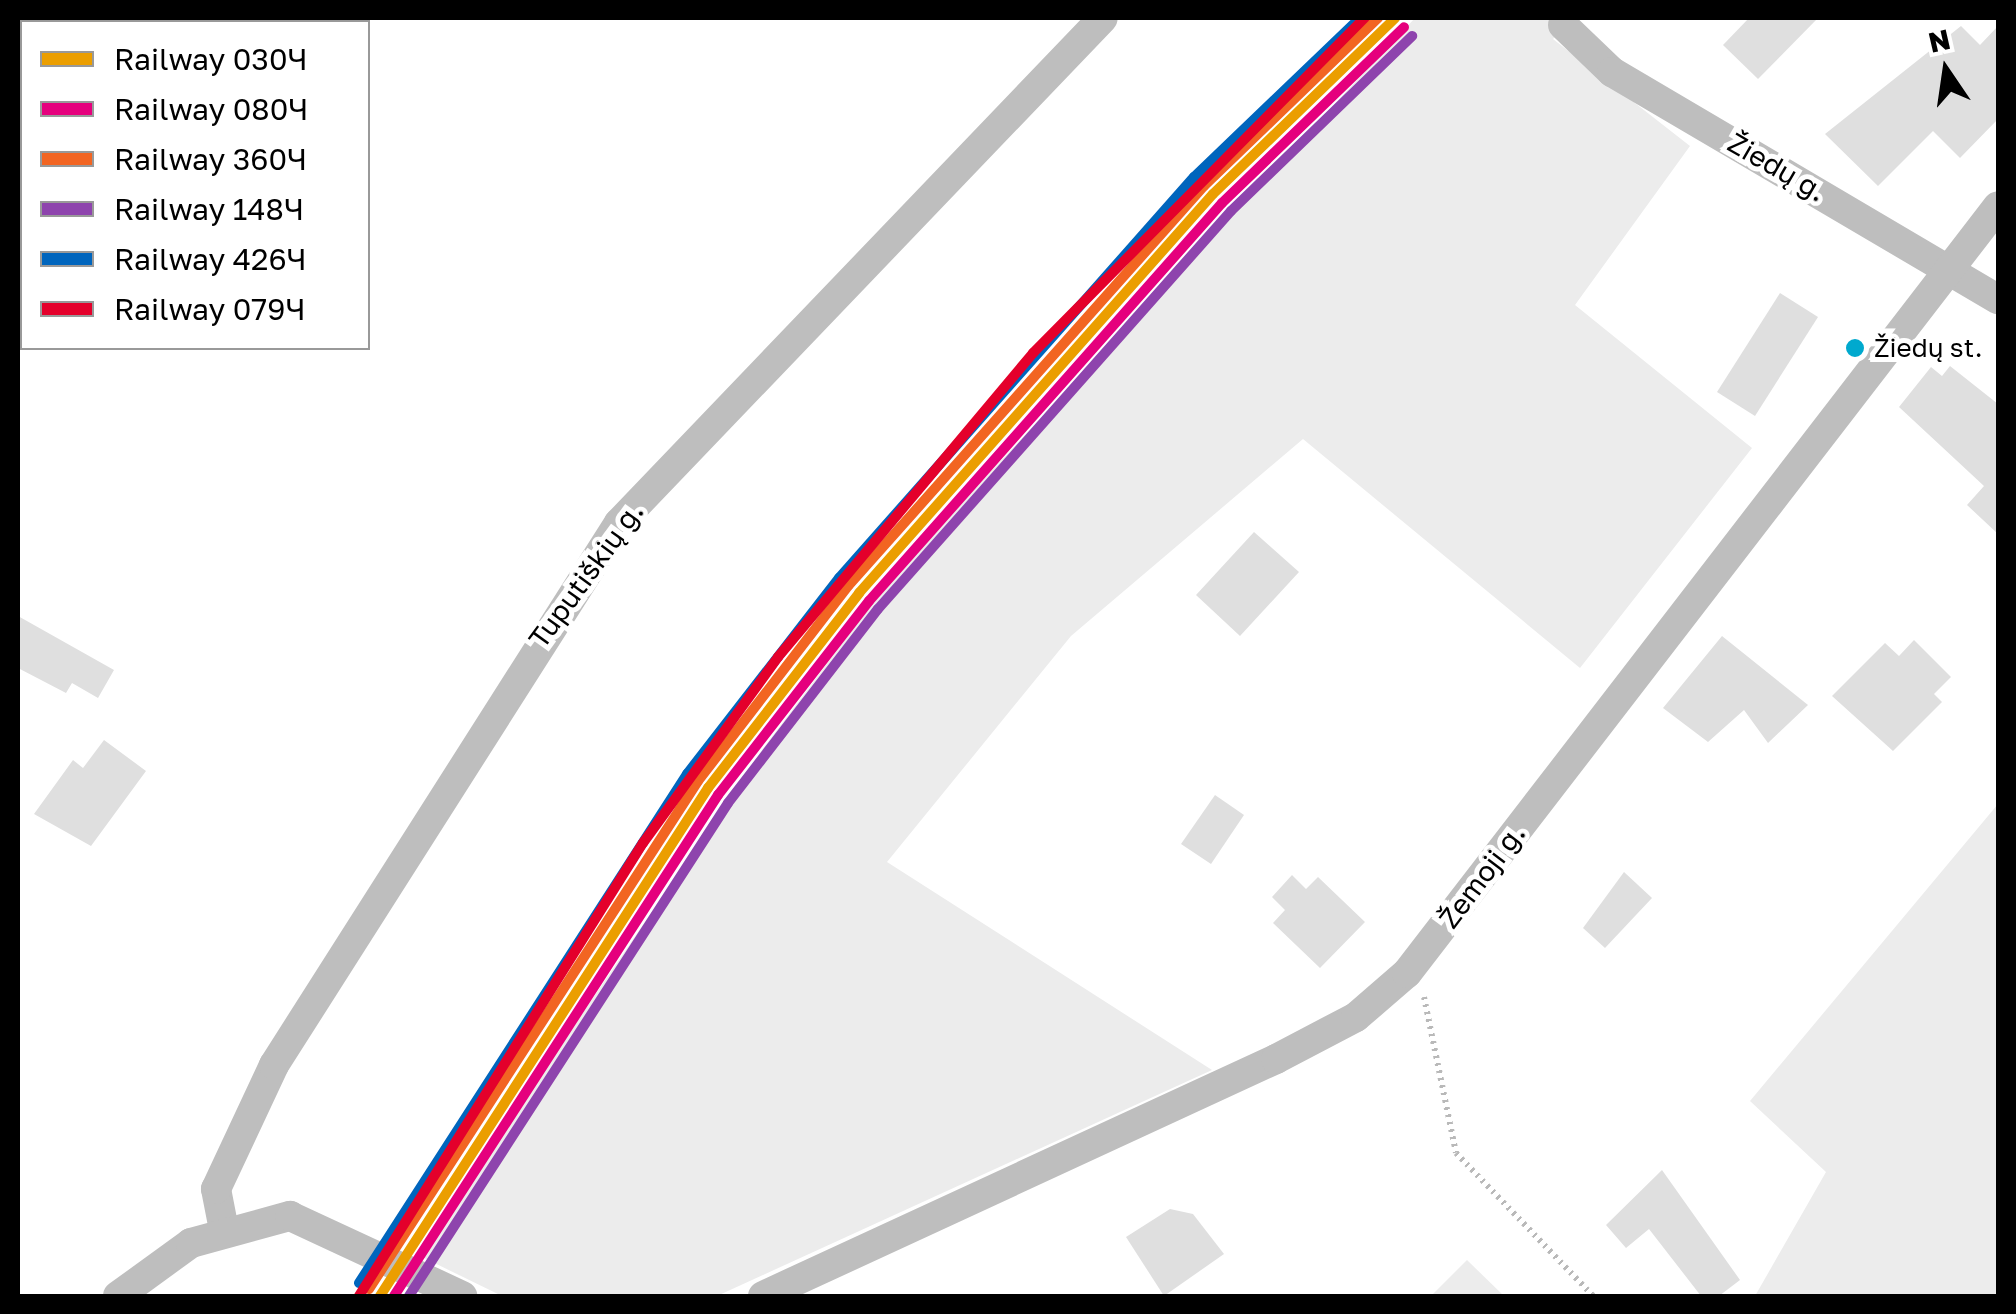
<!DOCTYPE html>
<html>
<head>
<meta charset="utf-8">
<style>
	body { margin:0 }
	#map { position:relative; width:2016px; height:1314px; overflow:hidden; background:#fff; font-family:"Golos Text",sans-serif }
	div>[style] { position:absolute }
	.green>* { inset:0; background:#ececec }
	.building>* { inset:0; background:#dfdfdf }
	.path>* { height:6px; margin-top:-3px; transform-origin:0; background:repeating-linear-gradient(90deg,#b9b9b9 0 2.5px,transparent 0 7.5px) }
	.minor>* { height:30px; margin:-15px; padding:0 15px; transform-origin:15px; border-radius:15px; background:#bebebe }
	.rail-1>* { height:10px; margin:-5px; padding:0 5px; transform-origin:5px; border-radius:5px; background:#eb9e00 }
	.rail-2>* { height:10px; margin:-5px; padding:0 5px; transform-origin:5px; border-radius:5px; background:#e5007d }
	.rail-3>* { height:10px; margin:-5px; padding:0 5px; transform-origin:5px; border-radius:5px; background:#f26522 }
	.rail-4>* { height:10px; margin:-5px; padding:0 5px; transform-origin:5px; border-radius:5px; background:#8e44ad }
	.rail-5>* { height:10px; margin:-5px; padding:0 5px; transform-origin:5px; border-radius:5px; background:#0065bd }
	.rail-6>* { height:10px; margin:-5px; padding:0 5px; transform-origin:5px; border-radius:5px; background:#e4002b }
	.dots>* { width:28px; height:28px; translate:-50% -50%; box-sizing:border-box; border:5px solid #fff; border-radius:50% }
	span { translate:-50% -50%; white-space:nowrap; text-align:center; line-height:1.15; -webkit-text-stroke:10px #fff; paint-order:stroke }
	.bus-label { font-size:26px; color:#000 }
	.left { translate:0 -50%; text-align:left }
	.street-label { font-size:28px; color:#000 }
	.frame { position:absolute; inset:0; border:20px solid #000; pointer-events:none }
	.legend { position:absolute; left:20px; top:20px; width:350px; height:330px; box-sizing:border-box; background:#fff; border:2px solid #999; margin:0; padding:12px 18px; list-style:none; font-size:30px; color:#000 }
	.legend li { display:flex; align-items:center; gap:20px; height:50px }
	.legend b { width:50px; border:2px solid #999 }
	.north { position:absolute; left:1896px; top:20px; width:100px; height:100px; -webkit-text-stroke:8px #fff; paint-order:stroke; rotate:347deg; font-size:28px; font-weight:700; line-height:40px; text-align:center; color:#000 }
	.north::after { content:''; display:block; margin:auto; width:35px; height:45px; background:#000; clip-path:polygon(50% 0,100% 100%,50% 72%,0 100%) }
</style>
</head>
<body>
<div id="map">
	<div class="green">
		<i style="clip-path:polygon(1415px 18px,1574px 18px,1553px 39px,1690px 146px,1575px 305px,1752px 448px,1580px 668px,1303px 439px,1071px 636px,887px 862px,1212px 1070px,717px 1296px,502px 1296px,418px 1255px,762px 750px,894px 575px)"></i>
		<i style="clip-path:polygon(1998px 804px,1998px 1296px,1755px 1296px,1826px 1172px,1750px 1101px)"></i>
		<i style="clip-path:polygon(1467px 1260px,1504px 1296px,1431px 1296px)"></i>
	</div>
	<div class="building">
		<i style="clip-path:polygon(1749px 18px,1818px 18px,1758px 79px,1723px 45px)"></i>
		<i style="clip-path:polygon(1961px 26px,1980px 45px,1998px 26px,1998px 119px,1960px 158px,1933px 131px,1878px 186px,1825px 134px)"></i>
		<i style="clip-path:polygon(1780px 293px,1818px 317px,1755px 416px,1717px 392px)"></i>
		<i style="clip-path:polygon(1950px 366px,1998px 404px,1998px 534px,1967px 505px,1984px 486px,1899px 407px,1931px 367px,1942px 376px)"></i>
		<i style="clip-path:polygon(1254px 532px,1299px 572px,1240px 636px,1196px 595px)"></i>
		<i style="clip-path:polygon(18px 616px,114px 670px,98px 698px,72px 683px,66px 693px,18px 668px)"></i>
		<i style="clip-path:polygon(1722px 636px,1808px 705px,1768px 743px,1744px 710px,1708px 742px,1663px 708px)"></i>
		<i style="clip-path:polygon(1914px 640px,1951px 677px,1934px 694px,1942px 702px,1893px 751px,1832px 696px,1885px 643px,1899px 656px)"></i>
		<i style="clip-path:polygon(104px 740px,146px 771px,91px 846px,34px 814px,73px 760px,83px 768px)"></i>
		<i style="clip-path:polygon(1215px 795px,1244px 815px,1211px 864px,1181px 844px)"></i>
		<i style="clip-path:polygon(1624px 872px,1652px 898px,1605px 948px,1583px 928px)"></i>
		<i style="clip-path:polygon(1292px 875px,1306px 889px,1318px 877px,1365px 922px,1320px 968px,1273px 923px,1285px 910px,1272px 897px)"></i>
		<i style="clip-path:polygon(1662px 1170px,1740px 1280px,1719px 1296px,1701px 1296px,1649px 1229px,1626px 1248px,1606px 1225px)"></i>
		<i style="clip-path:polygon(1170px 1209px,1193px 1214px,1224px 1254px,1164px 1296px,1126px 1237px)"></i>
	</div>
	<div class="path">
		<i style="left:1424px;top:997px;width:159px;rotate:78.4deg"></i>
		<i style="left:1456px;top:1153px;width:198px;rotate:46.2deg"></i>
	</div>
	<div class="minor">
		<i style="left:1563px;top:25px;width:68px;rotate:43.8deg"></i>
		<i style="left:1612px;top:72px;width:448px;rotate:30.5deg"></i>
		<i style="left:224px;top:1230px;width:42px;rotate:-101deg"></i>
		<i style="left:216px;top:1189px;width:137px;rotate:-64.9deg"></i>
		<i style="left:274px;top:1065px;width:642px;rotate:-57.52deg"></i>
		<i style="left:619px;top:523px;width:699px;rotate:-46.22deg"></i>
		<i style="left:118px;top:1296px;width:90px;rotate:-36deg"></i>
		<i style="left:191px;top:1243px;width:103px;rotate:-15.3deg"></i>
		<i style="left:290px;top:1216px;width:190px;rotate:24.9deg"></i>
		<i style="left:763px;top:1296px;width:565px;rotate:-24.8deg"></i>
		<i style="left:1276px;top:1059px;width:90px;rotate:-27.7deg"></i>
		<i style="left:1356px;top:1017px;width:67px;rotate:-40.8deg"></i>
		<i style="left:1407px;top:973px;width:968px;rotate:-52.38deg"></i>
	</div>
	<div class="rail-1">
		<i style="left:380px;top:1296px;width:605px;rotate:-57.15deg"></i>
		<i style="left:708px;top:788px;width:247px;rotate:-52.2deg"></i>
		<i style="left:859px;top:593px;width:533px;rotate:-48.42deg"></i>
		<i style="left:1213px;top:194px;width:253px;rotate:-44deg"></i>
	</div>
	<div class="rail-2">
		<i style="left:394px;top:1296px;width:597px;rotate:-57.11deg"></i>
		<i style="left:718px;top:795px;width:246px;rotate:-52.1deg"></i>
		<i style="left:869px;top:601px;width:532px;rotate:-48.43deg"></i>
		<i style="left:1222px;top:203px;width:253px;rotate:-44deg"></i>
	</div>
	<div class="rail-3">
		<i style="left:369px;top:1289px;width:605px;rotate:-57.07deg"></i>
		<i style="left:698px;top:781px;width:247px;rotate:-52.4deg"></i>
		<i style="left:849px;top:585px;width:534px;rotate:-48.34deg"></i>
		<i style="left:1204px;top:186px;width:242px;rotate:-44deg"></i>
	</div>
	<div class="rail-4">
		<i style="left:409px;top:1296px;width:587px;rotate:-57.09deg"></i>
		<i style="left:728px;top:803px;width:245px;rotate:-52.3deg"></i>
		<i style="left:878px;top:609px;width:532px;rotate:-48.43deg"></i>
		<i style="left:1231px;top:211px;width:252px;rotate:-44deg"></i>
	</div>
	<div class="rail-5">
		<i style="left:359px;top:1283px;width:606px;rotate:-57.2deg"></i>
		<i style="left:687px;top:774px;width:248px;rotate:-52.2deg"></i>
		<i style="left:839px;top:578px;width:536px;rotate:-48.48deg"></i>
		<i style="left:1194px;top:177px;width:230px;rotate:-43.8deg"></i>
	</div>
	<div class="rail-6">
		<i style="left:359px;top:1296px;width:535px;rotate:-57.92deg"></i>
		<i style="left:643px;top:843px;width:230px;rotate:-54deg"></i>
		<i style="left:778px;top:657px;width:397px;rotate:-50deg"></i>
		<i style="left:1033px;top:353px;width:472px;rotate:-45.3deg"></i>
	</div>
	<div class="dots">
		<i style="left:1855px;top:348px;background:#00a9ce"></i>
	</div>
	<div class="bus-label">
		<span class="left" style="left:1874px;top:348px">Žiedų st.</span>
	</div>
	<div class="street-label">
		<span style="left:1777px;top:167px;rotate:30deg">Žiedų g.</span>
		<span style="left:586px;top:575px;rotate:-54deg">Tuputiškių g.</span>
		<span style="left:1482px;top:876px;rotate:-53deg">Žemoji g.</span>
	</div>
	<div class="frame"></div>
	<ul class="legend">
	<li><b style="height:12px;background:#eb9e00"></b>Railway 030Ч</li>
	<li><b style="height:12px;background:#e5007d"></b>Railway 080Ч</li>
	<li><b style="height:12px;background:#f26522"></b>Railway 360Ч</li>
	<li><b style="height:12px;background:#8e44ad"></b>Railway 148Ч</li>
	<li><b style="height:12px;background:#0065bd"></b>Railway 426Ч</li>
	<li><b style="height:12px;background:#e4002b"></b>Railway 079Ч</li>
	</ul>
	<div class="north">N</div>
</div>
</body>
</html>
